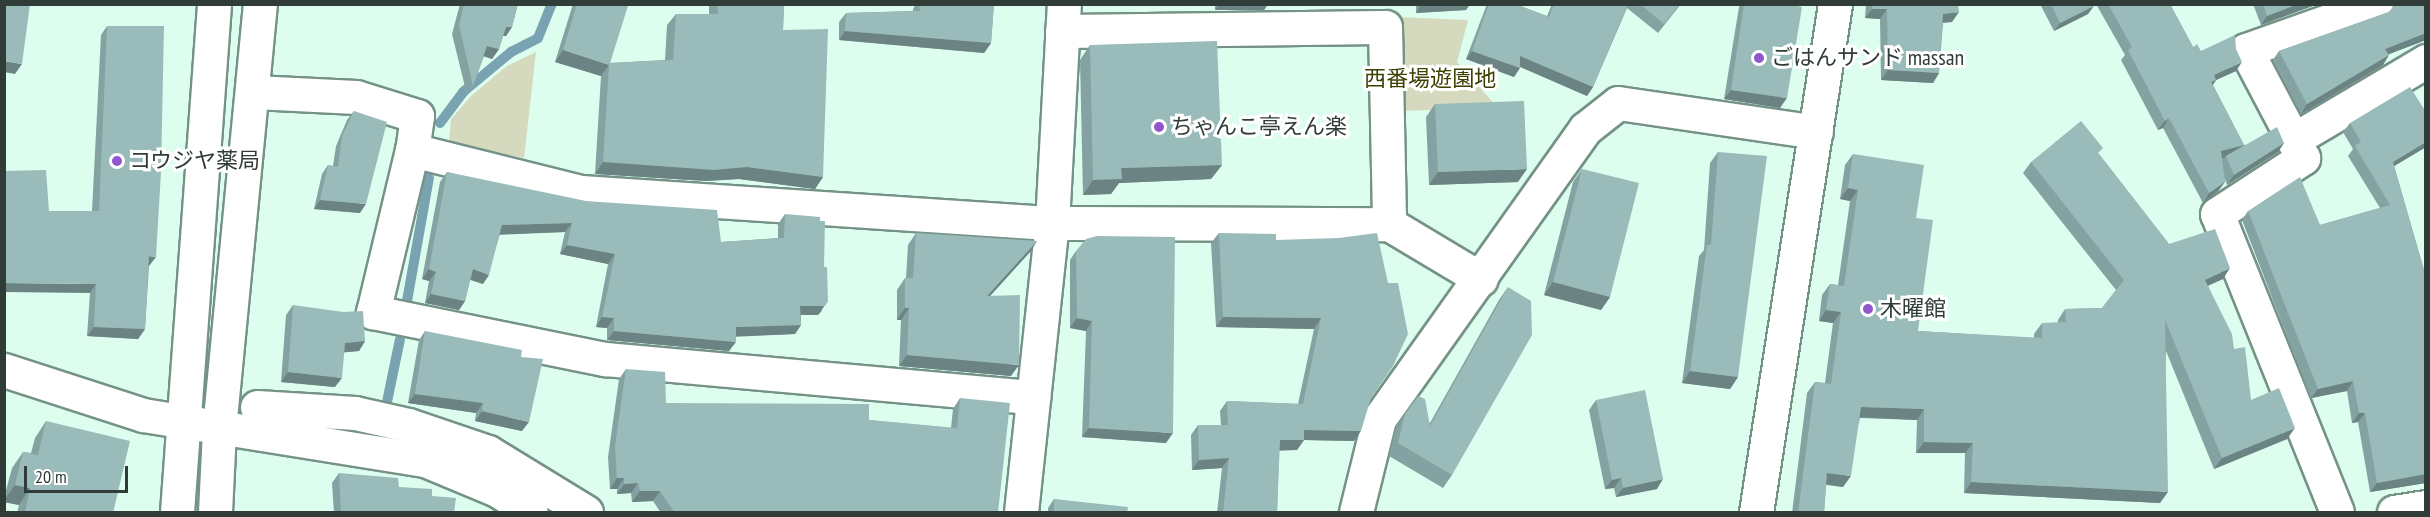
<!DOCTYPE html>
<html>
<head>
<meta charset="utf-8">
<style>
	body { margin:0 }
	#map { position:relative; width:2430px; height:517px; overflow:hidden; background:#ddfdef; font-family:"PT Sans Narrow","Noto Sans JP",sans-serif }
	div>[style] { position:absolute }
	.green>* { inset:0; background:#d5d9bd }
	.stream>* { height:10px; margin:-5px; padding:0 5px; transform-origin:5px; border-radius:5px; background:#79a3b2 }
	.roads { filter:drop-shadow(2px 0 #759287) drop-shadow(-2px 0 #759287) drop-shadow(0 2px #759287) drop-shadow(0 -2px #759287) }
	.minor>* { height:33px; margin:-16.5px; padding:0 16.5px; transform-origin:16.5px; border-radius:16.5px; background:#fff }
	.wall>* { inset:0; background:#84a2a1 }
	.shaded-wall>* { inset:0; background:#6b8483 }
	.building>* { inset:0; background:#99bcbb }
	.dots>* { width:16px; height:16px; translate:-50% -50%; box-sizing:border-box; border:3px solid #fff; border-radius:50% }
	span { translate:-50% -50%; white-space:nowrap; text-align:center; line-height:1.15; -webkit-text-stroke:6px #fff; paint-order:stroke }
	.poi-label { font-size:22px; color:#2f3c37 }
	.left { translate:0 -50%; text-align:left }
	.park-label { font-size:22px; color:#3c4000 }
	.frame { position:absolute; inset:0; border:6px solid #2f3c37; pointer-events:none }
	.scale { position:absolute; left:24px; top:466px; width:104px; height:27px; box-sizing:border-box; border:3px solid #2f3c37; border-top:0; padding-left:8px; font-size:18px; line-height:21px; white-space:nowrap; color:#2f3c37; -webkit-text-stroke:4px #fff; paint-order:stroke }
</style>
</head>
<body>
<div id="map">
	<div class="green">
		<i style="clip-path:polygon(1398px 17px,1468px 20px,1457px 62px,1498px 108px,1399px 111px)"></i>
		<i style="clip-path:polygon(536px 52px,524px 158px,449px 143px,451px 119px,472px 95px,507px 66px)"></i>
	</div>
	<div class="stream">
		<i style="left:440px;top:123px;width:39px;rotate:-53deg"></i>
		<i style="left:463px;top:92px;width:62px;rotate:-39.8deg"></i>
		<i style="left:511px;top:52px;width:30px;rotate:-27deg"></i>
		<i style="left:538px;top:38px;width:37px;rotate:-68deg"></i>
		<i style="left:407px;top:301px;width:125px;rotate:-79.9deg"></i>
		<i style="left:387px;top:402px;width:64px;rotate:-78.3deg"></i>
	</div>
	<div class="roads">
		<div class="minor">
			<i style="left:1062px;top:31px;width:323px;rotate:-0.7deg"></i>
			<i style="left:1385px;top:27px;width:197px;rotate:88.8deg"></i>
			<i style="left:254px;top:92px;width:102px;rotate:2.8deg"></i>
			<i style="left:356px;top:97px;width:64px;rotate:17.3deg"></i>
			<i style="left:417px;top:116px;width:34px;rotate:98deg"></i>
			<i style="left:412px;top:150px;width:167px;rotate:103.5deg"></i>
			<i style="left:373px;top:312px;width:237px;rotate:11.5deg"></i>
			<i style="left:605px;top:359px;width:430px;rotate:5.1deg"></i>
			<i style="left:2293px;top:140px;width:155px;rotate:-30.7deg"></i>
			<i style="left:412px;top:150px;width:174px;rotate:14deg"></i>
			<i style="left:581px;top:192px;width:472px;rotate:3.8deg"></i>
			<i style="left:1052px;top:223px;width:337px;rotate:0.2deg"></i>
			<i style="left:1389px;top:224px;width:107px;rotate:30.9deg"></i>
			<i style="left:4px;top:370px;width:146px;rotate:17.9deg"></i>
			<i style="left:143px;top:415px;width:286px;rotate:9.1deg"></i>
			<i style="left:425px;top:460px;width:78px;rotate:22.6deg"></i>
			<i style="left:497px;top:490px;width:40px;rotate:32.9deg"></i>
			<i style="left:257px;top:407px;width:98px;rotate:3.5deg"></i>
			<i style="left:355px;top:413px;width:54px;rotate:12.8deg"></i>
			<i style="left:408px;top:425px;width:84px;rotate:18.6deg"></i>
			<i style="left:488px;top:452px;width:115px;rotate:31.5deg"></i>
			<i style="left:177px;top:512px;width:509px;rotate:-85.83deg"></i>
			<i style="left:215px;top:512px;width:83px;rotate:-87.2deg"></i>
			<i style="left:219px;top:429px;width:427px;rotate:-84.5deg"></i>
			<i style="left:1021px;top:512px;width:291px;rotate:-83.9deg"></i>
			<i style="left:1052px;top:223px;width:219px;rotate:-86.9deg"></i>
			<i style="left:1356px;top:512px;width:96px;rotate:-76.1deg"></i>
			<i style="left:1379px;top:419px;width:356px;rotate:-54.6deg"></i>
			<i style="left:1585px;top:129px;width:42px;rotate:-38.2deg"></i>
			<i style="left:1618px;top:103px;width:200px;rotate:8.3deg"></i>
			<i style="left:1756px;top:512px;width:514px;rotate:-81.16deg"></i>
			<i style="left:2337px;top:512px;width:321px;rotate:-111.9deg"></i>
			<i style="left:2217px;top:214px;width:103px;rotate:-33.1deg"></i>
			<i style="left:2303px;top:158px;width:122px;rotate:-117.8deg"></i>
			<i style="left:2246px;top:50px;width:138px;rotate:-19.5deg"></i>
			<i style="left:2394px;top:512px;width:32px;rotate:-9deg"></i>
		</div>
	</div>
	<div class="wall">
		<i style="clip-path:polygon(460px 4px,518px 4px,512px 27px,506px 36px,503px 36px,499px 49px,492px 59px,484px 56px,473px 86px,467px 95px,452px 34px)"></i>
		<i style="clip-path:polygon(573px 4px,625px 4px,610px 63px,665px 60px,667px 25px,676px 14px,709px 14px,709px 4px,784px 4px,783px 30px,823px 177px,815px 189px,739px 179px,706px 181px,595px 174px,601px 76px,555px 62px)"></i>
		<i style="clip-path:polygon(916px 4px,994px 4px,991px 43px,984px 53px,839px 40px,839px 22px,846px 13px,913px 11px,913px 9px)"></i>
		<i style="clip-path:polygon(1215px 4px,1268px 4px,1264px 10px,1215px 10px)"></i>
		<i style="clip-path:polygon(1416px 4px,1470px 4px,1466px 10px,1416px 13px)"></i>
		<i style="clip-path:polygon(1487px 4px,1515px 4px,1547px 16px,1552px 4px,1681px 4px,1658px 33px,1627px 8px,1593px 87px,1587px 96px,1520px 67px,1514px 77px,1466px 59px)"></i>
		<i style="clip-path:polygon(1741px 4px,1789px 4px,1780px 108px,1724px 99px,1739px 7px)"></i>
		<i style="clip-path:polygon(1866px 4px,1958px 4px,1952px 22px,1943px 23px,1939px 73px,1933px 83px,1881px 80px,1880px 19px,1865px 18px)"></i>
		<i style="clip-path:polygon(2040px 4px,2093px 4px,2088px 14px,2054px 31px)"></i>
		<i style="clip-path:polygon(2096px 4px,2170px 4px,2193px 47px,2236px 71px,2216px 80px,2213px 85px,2244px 145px,2284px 143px,2278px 152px,2227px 185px,2224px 177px,2225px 182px,2218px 191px,2203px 203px,2163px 128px,2158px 130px,2121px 60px,2125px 55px)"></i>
		<i style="clip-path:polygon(2253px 4px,2318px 4px,2261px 25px)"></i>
		<i style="clip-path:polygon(2394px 4px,2426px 4px,2426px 40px,2389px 54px,2383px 65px,2301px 114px,2273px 60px,2279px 51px,2389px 12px,2394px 6px)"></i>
		<i style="clip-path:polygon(107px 26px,149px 266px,145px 329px,138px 339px,87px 336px,90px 293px,49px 211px,92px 211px,101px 35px)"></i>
		<i style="clip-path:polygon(1090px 45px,1222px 165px,1211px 179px,1119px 183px,1111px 194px,1083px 195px,1080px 60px)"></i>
		<i style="clip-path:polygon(1435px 104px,1518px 182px,1429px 185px,1426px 117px)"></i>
		<i style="clip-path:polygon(354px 111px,360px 213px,314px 209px,322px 174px,328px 165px,333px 166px,336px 146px,347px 120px)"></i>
		<i style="clip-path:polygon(2426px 112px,2426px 147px,2394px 166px,2426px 277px,2426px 483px,2370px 492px,2358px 422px,2352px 423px,2347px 391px,2311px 398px,2242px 220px,2248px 211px,2320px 225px,2380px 208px,2348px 156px,2353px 149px,2343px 132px,2350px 123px)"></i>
		<i style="clip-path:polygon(1718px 152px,1738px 377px,1730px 389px,1682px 383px,1699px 256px,1704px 250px,1710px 163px)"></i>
		<i style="clip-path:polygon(1853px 154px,1916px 218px,1918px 331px,2034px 338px,2034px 334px,2042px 323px,2058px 323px,2058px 320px,2065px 309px,2102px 308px,2116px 290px,2023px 173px,2031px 162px,2099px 154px,2169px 244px,2223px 279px,2208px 286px,2234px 349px,2251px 400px,2287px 439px,2214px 469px,2166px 351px,2160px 503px,1964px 493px,1965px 453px,1916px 453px,1917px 420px,1860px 418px,1843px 487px,1826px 485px,1824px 513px,1792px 513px,1807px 393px,1815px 382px,1825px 383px,1833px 323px,1819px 321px,1822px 295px,1830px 284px,1838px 285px,1850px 201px,1840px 199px,1845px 165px)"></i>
		<i style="clip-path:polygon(1582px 169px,1610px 297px,1601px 310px,1544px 295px,1573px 182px)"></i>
		<i style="clip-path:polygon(447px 172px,721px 242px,778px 238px,778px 224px,785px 214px,822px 311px,818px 315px,801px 315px,801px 325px,795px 334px,736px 336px,729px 351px,607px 340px,607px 328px,596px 327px,608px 264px,560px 254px,565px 232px,500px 234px,483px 284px,470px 280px,465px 301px,459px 310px,425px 303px,429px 281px,422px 279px,440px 182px)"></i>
		<i style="clip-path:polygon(916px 233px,1037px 241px,1030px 252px,990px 296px,1011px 376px,899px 366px,901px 320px,897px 320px,897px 290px,905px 278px,906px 278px,908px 245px)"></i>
		<i style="clip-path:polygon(1219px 233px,1276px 240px,1371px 399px,1354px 441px,1304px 440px,1297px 450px,1279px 450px,1277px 513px,1217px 513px,1222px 468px,1192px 470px,1191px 435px,1198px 425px,1221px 425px,1220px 411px,1227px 401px,1298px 404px,1314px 329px,1216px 327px,1211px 243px)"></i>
		<i style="clip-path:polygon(1076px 251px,1166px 443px,1082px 437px,1086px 331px,1070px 328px,1070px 260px)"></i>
		<i style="clip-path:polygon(1508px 287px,1452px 475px,1443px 488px,1389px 456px,1396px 427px,1405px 414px,1430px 423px,1499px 300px)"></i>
		<i style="clip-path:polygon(293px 305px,365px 341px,359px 351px,344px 352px,335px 387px,281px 382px,286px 315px)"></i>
		<i style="clip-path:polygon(425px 331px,522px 431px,475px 421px,476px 413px,408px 403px,419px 340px)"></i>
		<i style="clip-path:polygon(626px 369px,666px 403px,869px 420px,951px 428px,953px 409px,960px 398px,998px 513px,661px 513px,653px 501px,632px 502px,631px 493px,617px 494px,617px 489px,610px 489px,608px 457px,619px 379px)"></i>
		<i style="clip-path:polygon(1596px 400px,1657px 489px,1616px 497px,1614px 488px,1605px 489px,1589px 410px)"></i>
		<i style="clip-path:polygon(46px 421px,113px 513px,17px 513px,19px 505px,4px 502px,4px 498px,12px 468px,23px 452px,31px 453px,35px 438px)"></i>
		<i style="clip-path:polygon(339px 473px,399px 487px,432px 496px,454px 513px,334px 513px,332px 483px)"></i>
		<i style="clip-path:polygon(1054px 499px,1127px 513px,1048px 513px,1048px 508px)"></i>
	</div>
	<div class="shaded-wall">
		<i style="clip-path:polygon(1219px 4px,1268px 4px,1264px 10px,1215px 10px)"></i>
		<i style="clip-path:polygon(1421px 4px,1470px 4px,1466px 10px,1416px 13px)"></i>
		<i style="clip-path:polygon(2298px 4px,2318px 4px,2261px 25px,2267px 16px)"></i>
		<i style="clip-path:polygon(2094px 6px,2088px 14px,2054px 31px,2060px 23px)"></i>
		<i style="clip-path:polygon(1872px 9px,1887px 9px,1880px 19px,1865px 18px)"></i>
		<i style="clip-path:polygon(1959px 12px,1952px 22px,1936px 23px,1943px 14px)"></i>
		<i style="clip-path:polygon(506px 27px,512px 27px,506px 36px,499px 36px)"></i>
		<i style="clip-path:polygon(845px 31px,991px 43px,984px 53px,839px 40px)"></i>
		<i style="clip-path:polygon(2426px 33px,2426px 40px,2379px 58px,2385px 49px)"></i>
		<i style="clip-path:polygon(487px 46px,499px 49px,492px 59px,480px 55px)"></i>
		<i style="clip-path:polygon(563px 50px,609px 65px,601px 76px,555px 62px)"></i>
		<i style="clip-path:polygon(1472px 51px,1520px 68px,1514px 77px,1466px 59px)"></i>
		<i style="clip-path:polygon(2389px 55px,2383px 65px,2301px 114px,2307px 104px)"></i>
		<i style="clip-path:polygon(1520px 56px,1593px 87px,1587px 96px,1514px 64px)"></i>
		<i style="clip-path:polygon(4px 61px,22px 64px,15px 74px,4px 72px)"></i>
		<i style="clip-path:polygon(2242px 62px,2236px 71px,2216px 80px,2210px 89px,2214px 75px)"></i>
		<i style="clip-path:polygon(1888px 70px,1939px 73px,1933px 83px,1881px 80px)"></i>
		<i style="clip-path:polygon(1731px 90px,1787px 98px,1780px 108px,1724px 99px)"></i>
		<i style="clip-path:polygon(2169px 118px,2163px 128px,2158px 130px,2165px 121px)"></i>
		<i style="clip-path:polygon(2426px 142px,2426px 147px,2386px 171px,2393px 162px)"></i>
		<i style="clip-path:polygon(2284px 143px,2278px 152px,2227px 185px,2234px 175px)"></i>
		<i style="clip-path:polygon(2244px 145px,2226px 156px,2224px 158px,2214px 160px,2221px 151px)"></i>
		<i style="clip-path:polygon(603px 162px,747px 167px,823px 177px,815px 189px,739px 179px,706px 181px,595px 174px)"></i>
		<i style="clip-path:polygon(1222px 165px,1211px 179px,1119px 183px,1111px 194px,1083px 195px,1093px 180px,1121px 168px)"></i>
		<i style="clip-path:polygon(1527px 169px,1518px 182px,1429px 185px,1438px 172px)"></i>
		<i style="clip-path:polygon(2225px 182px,2218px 191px,2203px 203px,2209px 193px)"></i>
		<i style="clip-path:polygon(1848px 188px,1858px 190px,1850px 201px,1840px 199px)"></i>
		<i style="clip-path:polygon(320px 200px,366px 204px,360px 213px,314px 209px)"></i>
		<i style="clip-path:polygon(572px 223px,565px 232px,495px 235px,502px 225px)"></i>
		<i style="clip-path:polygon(1037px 241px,1030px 252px,980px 307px,987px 296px)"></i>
		<i style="clip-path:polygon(567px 245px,615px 254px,608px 264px,560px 254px)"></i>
		<i style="clip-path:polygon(149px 256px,156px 257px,149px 266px,142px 266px)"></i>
		<i style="clip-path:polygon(2230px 268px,2223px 279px,2197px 290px,2205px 280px)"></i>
		<i style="clip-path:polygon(429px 269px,436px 272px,429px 281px,422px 279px)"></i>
		<i style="clip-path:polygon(473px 269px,489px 275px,483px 284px,466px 278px)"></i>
		<i style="clip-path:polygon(1553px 282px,1610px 297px,1601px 310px,1544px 295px)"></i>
		<i style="clip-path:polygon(4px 283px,96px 284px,90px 293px,4px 292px)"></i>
		<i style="clip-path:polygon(431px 294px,465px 301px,459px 310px,425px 303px)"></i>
		<i style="clip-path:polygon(828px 301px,818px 315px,793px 315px,800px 306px)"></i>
		<i style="clip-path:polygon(905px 308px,909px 308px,901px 320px,897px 320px)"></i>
		<i style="clip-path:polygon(1826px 310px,1841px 312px,1833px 323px,1819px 321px)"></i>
		<i style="clip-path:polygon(602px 317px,614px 318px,607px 328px,596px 327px)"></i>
		<i style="clip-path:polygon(1223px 317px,1321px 318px,1314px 329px,1216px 327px)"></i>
		<i style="clip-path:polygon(1077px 318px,1092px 321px,1086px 331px,1070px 328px)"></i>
		<i style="clip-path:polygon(801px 325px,795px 334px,730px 337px,736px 327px)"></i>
		<i style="clip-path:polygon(94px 327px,145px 329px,138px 339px,87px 336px)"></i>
		<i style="clip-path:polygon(614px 331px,736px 342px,729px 351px,607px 340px)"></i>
		<i style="clip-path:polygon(365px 341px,359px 351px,338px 353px,345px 343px)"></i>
		<i style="clip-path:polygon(907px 355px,1019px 365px,1011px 376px,899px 366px)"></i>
		<i style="clip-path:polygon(1690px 371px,1738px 377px,1730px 389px,1682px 383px)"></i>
		<i style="clip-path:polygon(288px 372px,342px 378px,335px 387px,281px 382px)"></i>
		<i style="clip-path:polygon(2353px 381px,2347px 391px,2311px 398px,2318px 389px)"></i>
		<i style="clip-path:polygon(415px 394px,483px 403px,476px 413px,408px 403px)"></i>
		<i style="clip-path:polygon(1861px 407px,1924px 409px,1917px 420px,1854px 417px)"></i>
		<i style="clip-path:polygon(482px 411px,529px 422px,522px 431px,475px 421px)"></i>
		<i style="clip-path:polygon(2359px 413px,2365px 413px,2358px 422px,2352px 423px)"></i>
		<i style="clip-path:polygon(1089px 428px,1173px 433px,1166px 443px,1082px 437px)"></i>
		<i style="clip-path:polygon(2295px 428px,2287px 439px,2214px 469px,2222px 458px)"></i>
		<i style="clip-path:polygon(1304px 430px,1361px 431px,1354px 441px,1304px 440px,1297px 450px,1272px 451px,1280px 440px)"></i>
		<i style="clip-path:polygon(1924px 442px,1973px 443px,1965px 453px,1916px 453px)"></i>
		<i style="clip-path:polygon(1229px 458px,1222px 468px,1192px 470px,1199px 460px)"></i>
		<i style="clip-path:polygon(1827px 473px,1851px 476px,1843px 487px,1819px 483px)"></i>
		<i style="clip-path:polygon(2426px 474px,2426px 483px,2370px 492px,2377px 483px)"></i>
		<i style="clip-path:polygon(617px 478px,624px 478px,617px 489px,610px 489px)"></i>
		<i style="clip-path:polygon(1621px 478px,1614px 488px,1605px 489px,1612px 480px)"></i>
		<i style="clip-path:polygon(1663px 479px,1657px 489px,1616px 497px,1623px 488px)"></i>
		<i style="clip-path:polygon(1971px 482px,2168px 492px,2160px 503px,1964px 493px)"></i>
		<i style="clip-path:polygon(638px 483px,631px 493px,617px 494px,624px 484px)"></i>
		<i style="clip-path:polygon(15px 485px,30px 488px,19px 505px,4px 502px,4px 500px)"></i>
		<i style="clip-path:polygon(640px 491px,660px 491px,653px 501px,632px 502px)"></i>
	</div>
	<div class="building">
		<i style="clip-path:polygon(4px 4px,30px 4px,22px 64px,4px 61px)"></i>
		<i style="clip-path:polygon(464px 4px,518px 4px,512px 27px,506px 27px,499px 49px,487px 46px,473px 86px,459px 25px)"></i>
		<i style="clip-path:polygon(577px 4px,625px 4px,628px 6px,610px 63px,673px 60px,676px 14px,718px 14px,717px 4px,784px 4px,783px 30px,828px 29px,823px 177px,747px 167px,714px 170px,603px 162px,609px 65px,563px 50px)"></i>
		<i style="clip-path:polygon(919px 4px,994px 4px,991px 43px,845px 31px,846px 13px,920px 11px)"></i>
		<i style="clip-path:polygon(1489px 4px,1515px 4px,1549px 17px,1554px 4px,1628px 4px,1593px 87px,1520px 56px,1520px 68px,1472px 51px)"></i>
		<i style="clip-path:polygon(1640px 4px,1680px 4px,1664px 24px)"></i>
		<i style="clip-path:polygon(1744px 4px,1789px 4px,1802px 7px,1787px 98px,1731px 90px)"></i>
		<i style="clip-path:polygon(1872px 4px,1958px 4px,1959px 12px,1943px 14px,1939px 73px,1888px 70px,1887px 9px,1872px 9px)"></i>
		<i style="clip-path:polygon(2051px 4px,2093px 4px,2094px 6px,2060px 23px)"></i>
		<i style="clip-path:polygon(2108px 4px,2170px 4px,2193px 47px,2197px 44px,2201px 51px,2235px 35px,2236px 49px,2242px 62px,2214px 75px,2216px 80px,2211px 82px,2244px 145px,2221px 151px,2225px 182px,2209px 193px,2169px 118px,2165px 121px,2128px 50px,2132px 47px)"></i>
		<i style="clip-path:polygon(2263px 4px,2298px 4px,2267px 16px)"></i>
		<i style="clip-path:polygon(2395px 4px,2426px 4px,2426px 33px,2385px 49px,2389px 55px,2307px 104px,2279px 51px,2389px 12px)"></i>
		<i style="clip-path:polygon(107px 26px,164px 26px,161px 172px,156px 257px,149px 256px,145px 329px,94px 327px,96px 284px,4px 283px,4px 171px,46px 170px,49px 211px,99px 211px)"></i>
		<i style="clip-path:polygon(1217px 41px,1222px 165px,1121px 168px,1122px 179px,1093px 180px,1090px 45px)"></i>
		<i style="clip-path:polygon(2410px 87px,2426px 112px,2426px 142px,2393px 162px,2426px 277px,2426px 474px,2377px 483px,2365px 413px,2359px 413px,2353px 381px,2318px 389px,2248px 211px,2300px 177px,2320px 225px,2390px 205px,2355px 146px,2361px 142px,2350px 123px)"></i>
		<i style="clip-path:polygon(1524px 101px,1527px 169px,1438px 172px,1435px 104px)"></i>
		<i style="clip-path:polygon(354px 111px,387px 122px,366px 204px,320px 200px,328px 165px,338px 167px,342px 136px)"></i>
		<i style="clip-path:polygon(2081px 121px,2103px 148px,2098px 153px,2169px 244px,2215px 229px,2230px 268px,2205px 280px,2232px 334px,2234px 349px,2245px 347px,2251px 400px,2279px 388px,2295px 428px,2222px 458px,2165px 320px,2168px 492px,1971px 482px,1973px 443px,1924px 442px,1924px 409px,1861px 407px,1851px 476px,1827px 473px,1824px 513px,1798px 513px,1815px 382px,1831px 384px,1841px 312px,1826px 310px,1830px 284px,1844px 286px,1858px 190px,1848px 188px,1853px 154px,1924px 165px,1916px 218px,1933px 220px,1918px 331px,2042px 338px,2042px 323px,2066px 322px,2065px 309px,2102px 308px,2124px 280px,2031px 162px)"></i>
		<i style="clip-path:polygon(2277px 127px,2284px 143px,2234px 175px,2226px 156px)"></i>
		<i style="clip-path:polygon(1718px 152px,1767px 156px,1738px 377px,1690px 371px,1707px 245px,1711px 245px)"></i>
		<i style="clip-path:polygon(1582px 169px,1639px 183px,1610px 297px,1553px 282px)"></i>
		<i style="clip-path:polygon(447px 172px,586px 201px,717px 210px,721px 242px,784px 238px,785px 214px,820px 217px,820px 221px,825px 221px,824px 267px,827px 267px,828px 301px,825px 306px,800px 306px,801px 325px,736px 327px,736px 342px,614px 331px,614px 318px,602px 317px,615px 254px,567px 245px,572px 223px,502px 225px,489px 275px,473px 269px,465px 301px,431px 294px,436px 272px,429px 269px)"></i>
		<i style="clip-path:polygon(916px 233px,1037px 241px,987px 296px,1020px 295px,1019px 365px,907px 355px,909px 308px,905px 308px,905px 278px,913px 278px)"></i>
		<i style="clip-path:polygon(1219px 233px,1276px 234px,1276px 240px,1339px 238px,1377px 233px,1388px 283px,1398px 283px,1408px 334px,1393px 366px,1371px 398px,1361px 431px,1304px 430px,1304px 440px,1280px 440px,1277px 513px,1223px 513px,1229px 458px,1199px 460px,1198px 425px,1228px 425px,1227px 401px,1303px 404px,1321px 318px,1223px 317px)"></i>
		<i style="clip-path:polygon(1097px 236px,1175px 237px,1173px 433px,1089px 428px,1092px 321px,1077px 318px,1076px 251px,1086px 239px)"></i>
		<i style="clip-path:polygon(1508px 287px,1531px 301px,1532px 335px,1452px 475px,1398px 443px,1405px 414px,1418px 396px,1425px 399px,1430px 426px)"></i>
		<i style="clip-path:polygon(293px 305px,343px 312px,363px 311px,365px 341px,345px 343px,342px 378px,288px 372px)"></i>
		<i style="clip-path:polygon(425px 331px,522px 350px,521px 357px,543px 359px,529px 422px,482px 411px,483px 403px,415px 394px)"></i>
		<i style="clip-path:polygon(626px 369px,665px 372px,666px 403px,869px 404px,869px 420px,957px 428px,960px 398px,1010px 403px,998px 513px,675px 513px,660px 491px,640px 491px,638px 483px,624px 484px,624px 478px,617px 478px,615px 446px)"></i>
		<i style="clip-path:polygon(1645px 390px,1663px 479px,1623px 488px,1621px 478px,1612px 480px,1596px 400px)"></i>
		<i style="clip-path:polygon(46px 421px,130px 441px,113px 513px,25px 513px,30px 488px,15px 485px,23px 452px,38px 455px)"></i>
		<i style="clip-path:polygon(339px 473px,398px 478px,399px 487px,432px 489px,432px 496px,456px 498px,454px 513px,341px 513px)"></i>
		<i style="clip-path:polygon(1054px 499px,1128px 507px,1127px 513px,1054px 513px)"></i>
	</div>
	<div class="dots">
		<i style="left:1759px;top:58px;background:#9256cd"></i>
		<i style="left:1159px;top:127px;background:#9256cd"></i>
		<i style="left:117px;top:161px;background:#9256cd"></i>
		<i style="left:1868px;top:309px;background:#9256cd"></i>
	</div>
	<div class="poi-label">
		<span class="left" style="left:1771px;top:58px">ごはんサンド massan</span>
		<span class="left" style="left:1171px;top:127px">ちゃんこ亭えん楽</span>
		<span class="left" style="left:129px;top:161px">コウジヤ薬局</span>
		<span class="left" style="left:1880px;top:309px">木曜館</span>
	</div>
	<div class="park-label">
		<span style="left:1430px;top:79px">西番場遊園地</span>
	</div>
	<div class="frame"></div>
	<div class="scale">20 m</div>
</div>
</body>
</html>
